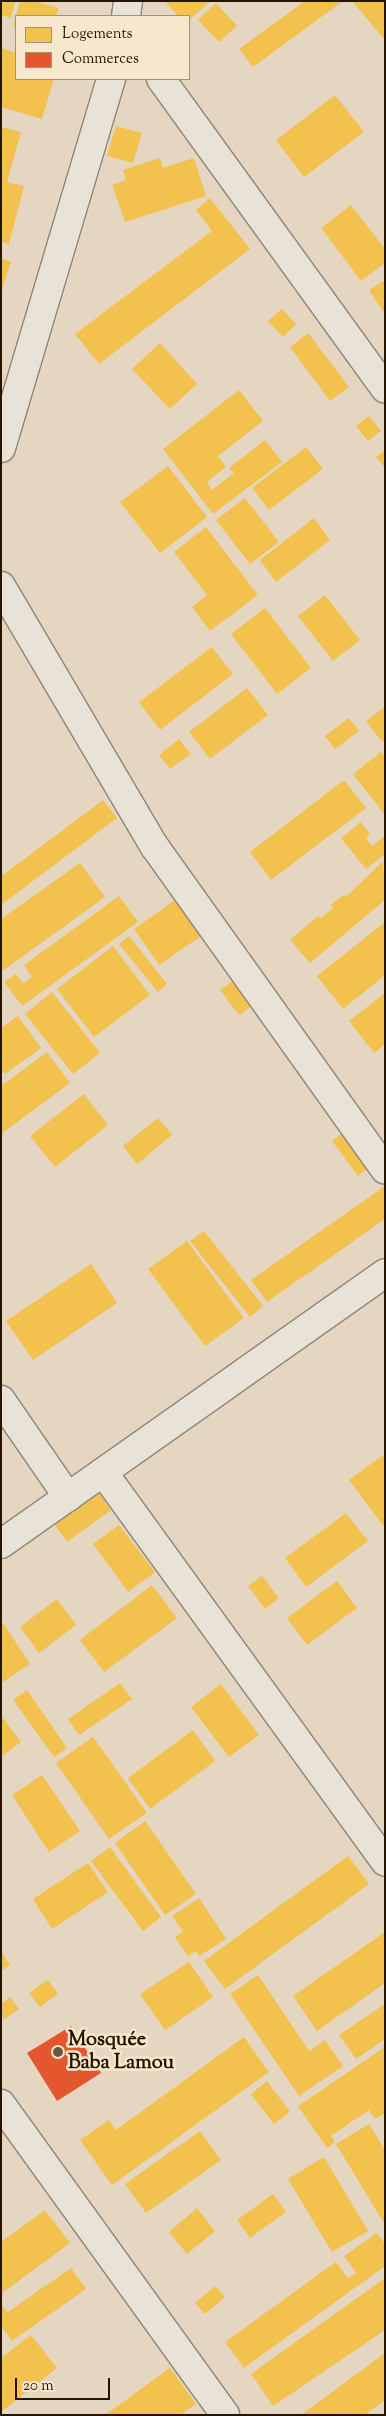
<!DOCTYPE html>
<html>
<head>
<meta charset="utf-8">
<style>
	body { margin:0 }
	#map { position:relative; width:386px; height:2416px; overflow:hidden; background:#e4d6c1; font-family:"Sorts Mill Goudy",serif }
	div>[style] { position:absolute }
	.homes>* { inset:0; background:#f2c14e }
	.shops>* { inset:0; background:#e4572e }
	.roads { filter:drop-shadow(1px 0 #8f8577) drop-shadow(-1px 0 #8f8577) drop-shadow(0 1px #8f8577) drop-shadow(0 -1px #8f8577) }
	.street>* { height:28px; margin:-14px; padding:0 14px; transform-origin:14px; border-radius:14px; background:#e8e2d7 }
	.secondary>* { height:28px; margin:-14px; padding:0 14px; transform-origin:14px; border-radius:14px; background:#e8e2d7 }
	.dots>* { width:14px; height:14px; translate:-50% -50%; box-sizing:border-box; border:2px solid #f7e7cd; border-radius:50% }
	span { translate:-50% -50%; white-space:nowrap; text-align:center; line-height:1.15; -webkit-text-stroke:5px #f7e7cd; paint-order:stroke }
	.poi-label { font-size:20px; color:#261300; font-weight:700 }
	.left { translate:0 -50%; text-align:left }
	.frame { position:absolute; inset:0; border:2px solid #261300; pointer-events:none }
	.legend { position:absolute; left:15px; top:15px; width:175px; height:65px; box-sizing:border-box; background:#f7e7cd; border:1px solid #a3927b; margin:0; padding:6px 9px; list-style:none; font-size:15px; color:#261300 }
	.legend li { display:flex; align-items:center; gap:10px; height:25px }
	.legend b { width:25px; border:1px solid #a3927b }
	.scale { position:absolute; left:15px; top:2378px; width:95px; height:22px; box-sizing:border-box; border:2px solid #261300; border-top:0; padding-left:6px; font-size:15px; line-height:18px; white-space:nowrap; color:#261300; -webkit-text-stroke:4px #f7e7cd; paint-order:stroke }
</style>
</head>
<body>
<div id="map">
	<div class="homes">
		<i style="clip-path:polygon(1px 1px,15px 1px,11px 18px,1px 15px)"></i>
		<i style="clip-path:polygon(20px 1px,34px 1px,59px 8px,56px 16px,16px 16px,16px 28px,13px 27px)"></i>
		<i style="clip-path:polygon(165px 1px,211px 1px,189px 20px,189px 16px,178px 16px)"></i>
		<i style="clip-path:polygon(305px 1px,343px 1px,253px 67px,239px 49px)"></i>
		<i style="clip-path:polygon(352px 1px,385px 1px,385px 40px)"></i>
		<i style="clip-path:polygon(216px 3px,237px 26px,219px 42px,198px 20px)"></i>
		<i style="clip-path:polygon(1px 48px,16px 53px,16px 79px,54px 79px,42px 119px,1px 107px)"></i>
		<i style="clip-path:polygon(335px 95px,364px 132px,304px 177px,276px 140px)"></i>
		<i style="clip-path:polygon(116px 126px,142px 133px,133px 163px,107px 156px)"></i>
		<i style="clip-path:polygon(1px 127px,21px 132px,7px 182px,24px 186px,9px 244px,1px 242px)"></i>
		<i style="clip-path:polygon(160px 158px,163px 168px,194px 158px,206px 196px,125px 222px,112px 185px,126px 180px,123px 170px)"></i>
		<i style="clip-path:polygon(210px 198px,250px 249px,99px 364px,75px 334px,212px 231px,196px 210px)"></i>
		<i style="clip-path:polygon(351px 205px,385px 249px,385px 263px,361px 281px,321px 228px)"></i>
		<i style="clip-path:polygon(1px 258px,11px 262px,2px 289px,1px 289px)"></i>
		<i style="clip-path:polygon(385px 280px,385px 314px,369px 290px)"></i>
		<i style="clip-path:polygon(282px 309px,296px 324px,283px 337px,268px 321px)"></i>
		<i style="clip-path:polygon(308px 333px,349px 387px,330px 401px,290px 347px)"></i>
		<i style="clip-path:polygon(160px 343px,197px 384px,170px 409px,132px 369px)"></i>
		<i style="clip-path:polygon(239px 390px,263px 421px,218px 456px,226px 467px,207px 482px,212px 490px,234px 473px,229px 468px,265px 440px,282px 462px,213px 514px,163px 449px)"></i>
		<i style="clip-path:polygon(369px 416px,381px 431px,368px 441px,356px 426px)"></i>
		<i style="clip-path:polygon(306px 447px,323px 469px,269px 510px,252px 488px)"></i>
		<i style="clip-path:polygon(385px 450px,385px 468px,376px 457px)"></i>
		<i style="clip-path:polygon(168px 466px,207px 517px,160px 553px,120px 502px)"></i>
		<i style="clip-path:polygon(245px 498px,279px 542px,250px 564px,216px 520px)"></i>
		<i style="clip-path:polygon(314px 518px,330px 540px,276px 582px,260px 560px)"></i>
		<i style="clip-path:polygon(206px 527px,258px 595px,210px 631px,192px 607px,207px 595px,174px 552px)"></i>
		<i style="clip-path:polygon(325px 595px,360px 640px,333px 661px,298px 616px)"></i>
		<i style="clip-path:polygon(265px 608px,311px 668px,277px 694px,231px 634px)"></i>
		<i style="clip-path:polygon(212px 647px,233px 674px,160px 730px,139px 702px)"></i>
		<i style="clip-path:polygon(247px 688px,268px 715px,210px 759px,189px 732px)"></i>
		<i style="clip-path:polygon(385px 707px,385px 740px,382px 742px,366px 721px)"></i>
		<i style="clip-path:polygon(349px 718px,359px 731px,335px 749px,325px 736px)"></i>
		<i style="clip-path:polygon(179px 739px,191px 754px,170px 769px,159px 755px)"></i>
		<i style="clip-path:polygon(381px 752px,385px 757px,385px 815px,353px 774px)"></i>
		<i style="clip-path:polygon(344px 780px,366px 808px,271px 880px,250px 852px)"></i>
		<i style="clip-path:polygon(103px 800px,117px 818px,1px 905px,1px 872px,3px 875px)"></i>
		<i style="clip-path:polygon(361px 822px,370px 834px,366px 838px,372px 846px,385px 836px,385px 854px,366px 869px,341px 838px)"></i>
		<i style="clip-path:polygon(383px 861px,385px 900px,310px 963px,290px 940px,318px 916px,321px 918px,333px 908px,331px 905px,343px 895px,346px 897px)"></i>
		<i style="clip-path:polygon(80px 863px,105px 897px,1px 972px,1px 919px)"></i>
		<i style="clip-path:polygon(119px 896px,138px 922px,22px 1006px,4px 982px,16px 974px,23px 983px,32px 977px,24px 965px)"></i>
		<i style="clip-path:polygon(175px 900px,201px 936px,159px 965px,134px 929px)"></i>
		<i style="clip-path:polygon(385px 922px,385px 975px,343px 1009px,317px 976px)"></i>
		<i style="clip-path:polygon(129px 936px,167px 984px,158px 992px,119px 944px)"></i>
		<i style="clip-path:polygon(113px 946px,150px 995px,94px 1037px,57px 989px)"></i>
		<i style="clip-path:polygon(234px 980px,253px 1005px,239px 1015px,220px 990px)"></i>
		<i style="clip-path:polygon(52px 992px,100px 1053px,73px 1074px,25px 1014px)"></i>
		<i style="clip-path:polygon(385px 993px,385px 1044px,374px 1053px,349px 1021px)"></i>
		<i style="clip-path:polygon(18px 1016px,41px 1048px,5px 1074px,1px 1069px,1px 1028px)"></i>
		<i style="clip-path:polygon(47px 1052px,70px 1083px,1px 1134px,1px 1086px)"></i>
		<i style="clip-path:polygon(84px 1094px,108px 1125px,55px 1167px,30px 1136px)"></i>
		<i style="clip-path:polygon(158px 1118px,172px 1135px,137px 1164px,123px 1146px)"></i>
		<i style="clip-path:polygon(349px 1128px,374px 1163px,358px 1176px,332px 1141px)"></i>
		<i style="clip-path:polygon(385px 1186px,385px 1219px,267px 1302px,251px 1280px)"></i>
		<i style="clip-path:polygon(204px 1231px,263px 1306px,250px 1317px,190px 1241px)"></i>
		<i style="clip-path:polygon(187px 1241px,244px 1318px,205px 1346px,148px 1269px)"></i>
		<i style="clip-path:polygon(91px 1264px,117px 1303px,33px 1360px,6px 1321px)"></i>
		<i style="clip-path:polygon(383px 1455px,385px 1457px,385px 1528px,349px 1480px)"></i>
		<i style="clip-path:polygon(96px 1489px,111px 1510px,67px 1542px,52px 1521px)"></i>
		<i style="clip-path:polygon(346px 1513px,368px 1541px,306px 1587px,285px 1558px)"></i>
		<i style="clip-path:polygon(119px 1525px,155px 1572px,128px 1592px,93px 1544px)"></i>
		<i style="clip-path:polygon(262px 1576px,279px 1598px,265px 1609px,248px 1586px)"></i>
		<i style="clip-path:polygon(337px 1581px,357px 1608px,307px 1645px,287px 1618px)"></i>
		<i style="clip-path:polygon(152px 1585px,177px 1618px,104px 1672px,80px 1640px)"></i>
		<i style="clip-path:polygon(57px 1599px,76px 1625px,39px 1653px,20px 1627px)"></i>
		<i style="clip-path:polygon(1px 1620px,30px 1664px,1px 1683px)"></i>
		<i style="clip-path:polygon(120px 1683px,132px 1699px,79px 1735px,68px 1719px)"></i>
		<i style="clip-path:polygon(221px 1684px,259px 1735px,229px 1757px,191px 1707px)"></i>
		<i style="clip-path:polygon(27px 1690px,67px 1748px,54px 1757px,13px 1700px)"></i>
		<i style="clip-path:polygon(1px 1715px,21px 1742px,1px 1757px)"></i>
		<i style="clip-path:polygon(193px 1730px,215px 1761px,150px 1809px,128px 1778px)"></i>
		<i style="clip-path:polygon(93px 1737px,147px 1813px,109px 1839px,56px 1763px)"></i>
		<i style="clip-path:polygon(42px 1775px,80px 1831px,49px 1852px,12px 1795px)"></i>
		<i style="clip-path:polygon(145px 1821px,196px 1894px,165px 1915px,115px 1843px)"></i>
		<i style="clip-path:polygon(110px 1847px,161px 1917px,143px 1931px,91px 1861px)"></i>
		<i style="clip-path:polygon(348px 1856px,369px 1884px,225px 1989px,204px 1961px)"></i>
		<i style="clip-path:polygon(88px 1863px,108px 1892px,52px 1929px,33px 1899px)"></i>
		<i style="clip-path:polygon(199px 1898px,226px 1939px,199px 1956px,196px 1951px,188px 1956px,175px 1937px,183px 1932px,172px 1916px)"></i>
		<i style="clip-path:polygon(385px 1932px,385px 1983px,317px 2031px,293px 1996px)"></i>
		<i style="clip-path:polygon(1px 1951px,10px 1965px,1px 1971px)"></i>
		<i style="clip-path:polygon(189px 1962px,213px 1997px,165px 2030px,140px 1994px)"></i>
		<i style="clip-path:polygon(258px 1975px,309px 2051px,325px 2040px,343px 2066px,299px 2096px,230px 1994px)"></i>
		<i style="clip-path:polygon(48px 1980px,58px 1994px,40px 2007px,29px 1993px)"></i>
		<i style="clip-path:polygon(10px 1997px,19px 2009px,3px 2020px,1px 2004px)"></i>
		<i style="clip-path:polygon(385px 2004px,385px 2039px,356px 2059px,339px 2035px)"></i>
		<i style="clip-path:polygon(244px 2037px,269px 2072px,112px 2185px,80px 2140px,109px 2120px,116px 2130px)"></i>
		<i style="clip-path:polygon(385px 2047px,385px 2113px,375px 2119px,369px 2110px,331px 2136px,335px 2142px,327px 2148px,298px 2106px)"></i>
		<i style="clip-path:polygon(267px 2081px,290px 2112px,274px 2124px,251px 2094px)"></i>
		<i style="clip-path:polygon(369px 2124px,385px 2150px,385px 2225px,336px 2144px)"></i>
		<i style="clip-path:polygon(200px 2131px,221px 2160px,146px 2213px,125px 2184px)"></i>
		<i style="clip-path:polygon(324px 2157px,368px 2231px,332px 2252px,288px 2179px)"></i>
		<i style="clip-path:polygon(273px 2194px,286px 2212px,250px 2238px,237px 2220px)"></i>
		<i style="clip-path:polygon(197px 2208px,215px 2231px,187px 2254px,169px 2232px)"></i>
		<i style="clip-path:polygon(45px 2210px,70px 2243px,1px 2294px,1px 2242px)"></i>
		<i style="clip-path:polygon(377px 2233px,385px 2244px,385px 2266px,244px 2368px,225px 2342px,336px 2262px,348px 2278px,356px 2273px,344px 2256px)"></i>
		<i style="clip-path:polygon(71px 2268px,86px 2289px,12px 2341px,1px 2326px,1px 2305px,8px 2312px)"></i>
		<i style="clip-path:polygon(385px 2278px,385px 2330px,273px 2406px,251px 2374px)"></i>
		<i style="clip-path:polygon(215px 2286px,225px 2297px,205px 2314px,195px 2303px)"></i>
		<i style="clip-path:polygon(31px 2335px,57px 2368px,1px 2412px,1px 2358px)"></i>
		<i style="clip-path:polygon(385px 2353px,385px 2400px,365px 2415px,301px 2415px)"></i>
		<i style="clip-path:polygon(170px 2368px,196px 2404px,180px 2415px,105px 2415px)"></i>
	</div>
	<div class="shops">
		<i style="clip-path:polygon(71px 2026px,101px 2073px,57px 2101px,27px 2053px)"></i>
	</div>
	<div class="roads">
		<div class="street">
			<i style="left:161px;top:79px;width:382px;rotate:54.1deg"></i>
			<i style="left:1px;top:586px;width:303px;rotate:59.5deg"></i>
			<i style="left:155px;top:847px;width:396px;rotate:54.5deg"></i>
			<i style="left:1px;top:1400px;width:118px;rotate:55.4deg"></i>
			<i style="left:103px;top:1472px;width:481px;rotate:54.1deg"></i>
			<i style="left:1px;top:1544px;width:470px;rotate:-35.2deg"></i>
			<i style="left:1px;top:2104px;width:383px;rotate:54.2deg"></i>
		</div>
		<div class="secondary">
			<i style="left:126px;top:16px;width:15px;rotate:-82deg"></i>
			<i style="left:1px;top:448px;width:385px;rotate:-73.4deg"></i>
		</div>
	</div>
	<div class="dots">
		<i style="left:58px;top:2052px;background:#685744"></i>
	</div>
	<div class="poi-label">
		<span class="left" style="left:68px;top:2052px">Mosquée<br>Baba Lamou</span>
	</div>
	<div class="frame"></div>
	<ul class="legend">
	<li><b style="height:14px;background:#f2c14e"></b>Logements</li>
	<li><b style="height:14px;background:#e4572e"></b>Commerces</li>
	</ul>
	<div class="scale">20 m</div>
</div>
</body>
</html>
